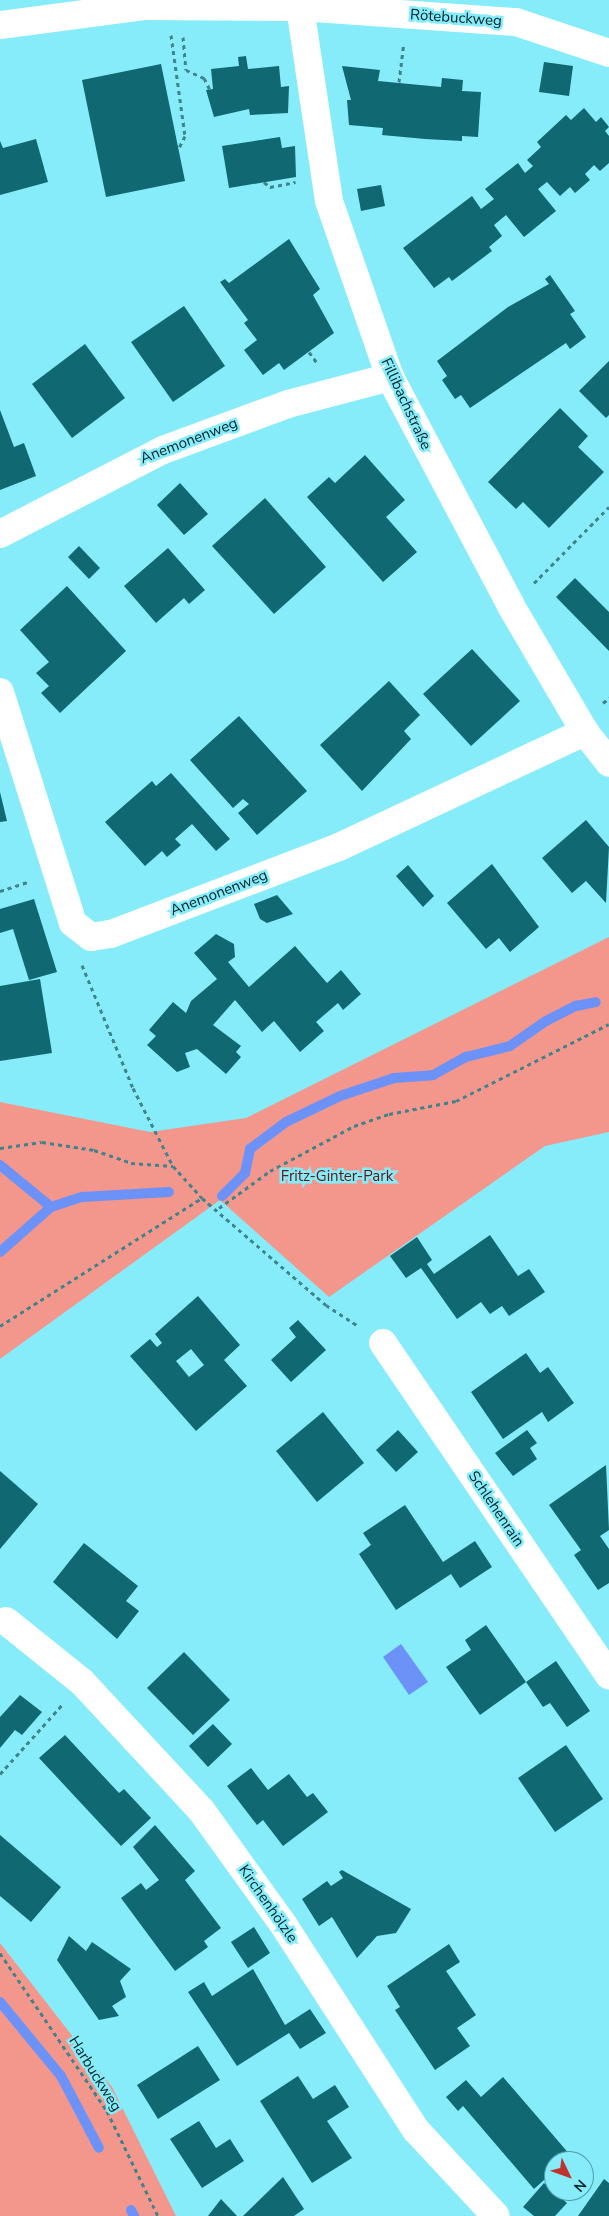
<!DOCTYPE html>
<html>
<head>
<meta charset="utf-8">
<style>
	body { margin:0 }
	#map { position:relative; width:609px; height:2216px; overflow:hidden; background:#86ecfa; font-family:"Nunito Sans",sans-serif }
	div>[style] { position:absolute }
	.green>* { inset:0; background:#f3978d }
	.water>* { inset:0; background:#6c92f8 }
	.stream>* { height:10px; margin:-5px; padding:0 5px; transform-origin:5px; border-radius:5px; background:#6c92f8 }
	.building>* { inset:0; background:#0f6872 }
	.path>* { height:3px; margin-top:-1.5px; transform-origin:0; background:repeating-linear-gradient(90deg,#40838b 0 4px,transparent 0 8px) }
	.minor>* { height:28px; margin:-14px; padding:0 14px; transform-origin:14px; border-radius:14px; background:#fff }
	span { translate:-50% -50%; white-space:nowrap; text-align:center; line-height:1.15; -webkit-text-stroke:5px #86ecfa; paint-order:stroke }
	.street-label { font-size:15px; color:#022428 }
	.park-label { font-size:15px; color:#631513 }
	.north { position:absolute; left:544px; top:2151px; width:50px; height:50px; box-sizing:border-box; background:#86ecfa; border:1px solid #519ca6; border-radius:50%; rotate:132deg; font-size:14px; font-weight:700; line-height:20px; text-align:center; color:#022428 }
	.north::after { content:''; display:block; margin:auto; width:18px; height:22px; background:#c0322e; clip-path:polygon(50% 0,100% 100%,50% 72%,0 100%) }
</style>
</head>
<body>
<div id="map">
	<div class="green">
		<i style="clip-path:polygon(609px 937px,609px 1132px,545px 1146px,329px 1297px,220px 1200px,0 1359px,0 1102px,150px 1132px,246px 1118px)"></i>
		<i style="clip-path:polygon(0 1943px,112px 2087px,176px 2216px,0 2216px)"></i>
	</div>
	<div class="water">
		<i style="clip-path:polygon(401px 1644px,428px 1682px,409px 1695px,383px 1657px)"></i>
	</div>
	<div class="stream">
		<i style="left:0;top:1165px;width:66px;rotate:39.5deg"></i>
		<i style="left:222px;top:1196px;width:33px;rotate:-45deg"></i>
		<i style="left:245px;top:1173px;width:25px;rotate:-78deg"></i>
		<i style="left:250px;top:1149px;width:45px;rotate:-36.9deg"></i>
		<i style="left:286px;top:1122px;width:60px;rotate:-25.7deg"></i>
		<i style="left:340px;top:1096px;width:57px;rotate:-18.4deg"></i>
		<i style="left:394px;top:1078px;width:39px;rotate:-4deg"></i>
		<i style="left:433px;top:1075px;width:38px;rotate:-29deg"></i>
		<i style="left:466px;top:1057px;width:45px;rotate:-14deg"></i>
		<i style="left:510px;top:1046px;width:44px;rotate:-34.8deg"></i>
		<i style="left:546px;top:1021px;width:34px;rotate:-27deg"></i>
		<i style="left:576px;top:1006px;width:20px;rotate:-11deg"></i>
		<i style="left:0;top:1252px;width:68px;rotate:-41.4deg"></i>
		<i style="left:51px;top:1207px;width:33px;rotate:-18deg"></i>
		<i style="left:82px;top:1197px;width:87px;rotate:-3.3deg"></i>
		<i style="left:0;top:2002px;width:96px;rotate:50.5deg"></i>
		<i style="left:61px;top:2076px;width:81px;rotate:62.2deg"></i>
		<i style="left:131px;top:2210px;width:7px;rotate:63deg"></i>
	</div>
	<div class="building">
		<i style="clip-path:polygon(246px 56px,248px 69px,279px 66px,281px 87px,289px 86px,288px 113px,250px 115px,249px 109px,214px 117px,206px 90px,213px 89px,211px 69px,239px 66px,238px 57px)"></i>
		<i style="clip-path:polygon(544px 62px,573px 66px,569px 96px,539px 92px)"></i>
		<i style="clip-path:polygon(161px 64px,185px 181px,106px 197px,82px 80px)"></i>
		<i style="clip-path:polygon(342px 66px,380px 70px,378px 81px,441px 87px,442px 78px,463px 80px,462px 91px,481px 92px,478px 137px,462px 136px,462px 141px,425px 139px,382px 135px,383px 128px,349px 125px,347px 100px,351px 100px)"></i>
		<i style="clip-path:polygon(584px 108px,596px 122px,601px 117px,609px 127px,605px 131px,609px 136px,609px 163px,600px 171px,594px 165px,585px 174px,590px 180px,575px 193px,570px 187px,560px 196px,547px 182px,538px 189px,556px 211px,524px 237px,506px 215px,494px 225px,502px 236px,489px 247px,492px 251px,452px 281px,449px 277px,434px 288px,403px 248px,472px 196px,481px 209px,494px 199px,485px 189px,518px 163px,525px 173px,533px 166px,527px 160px,541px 147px,537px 142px,566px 115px,571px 120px)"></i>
		<i style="clip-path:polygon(280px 137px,282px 148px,295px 146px,296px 177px,229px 188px,222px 146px)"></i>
		<i style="clip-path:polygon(36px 139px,48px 182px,0 195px,0 141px,3px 148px)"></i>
		<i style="clip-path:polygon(381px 185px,385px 206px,361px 211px,357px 189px)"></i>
		<i style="clip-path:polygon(289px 239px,320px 289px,313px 295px,334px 333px,284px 370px,279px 363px,263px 375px,244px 350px,257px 340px,244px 323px,248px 320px,220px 282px,225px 279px,229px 283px)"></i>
		<i style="clip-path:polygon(550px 275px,575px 311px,570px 314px,586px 337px,570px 349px,566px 343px,470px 408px,461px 395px,455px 399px,442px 380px,447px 376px,437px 361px,508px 307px,549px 284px,545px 279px)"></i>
		<i style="clip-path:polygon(184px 306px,225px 366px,173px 402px,131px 342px)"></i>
		<i style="clip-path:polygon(85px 344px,125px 398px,72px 438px,32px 384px)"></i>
		<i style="clip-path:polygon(609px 361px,609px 415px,606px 418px,579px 391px)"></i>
		<i style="clip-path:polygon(560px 408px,588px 436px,578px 447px,604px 472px,549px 528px,523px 502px,516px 509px,488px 482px)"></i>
		<i style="clip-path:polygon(0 410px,14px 447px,24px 443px,36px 476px,0 490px)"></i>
		<i style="clip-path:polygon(365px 455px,405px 500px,386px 517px,417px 552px,383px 582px,307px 497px,329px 477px,335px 483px)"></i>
		<i style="clip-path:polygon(180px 483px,208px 514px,184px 535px,157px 505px)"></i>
		<i style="clip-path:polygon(265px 498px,326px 567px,274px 614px,212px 546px)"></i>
		<i style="clip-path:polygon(79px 546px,100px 568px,89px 579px,68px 557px)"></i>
		<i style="clip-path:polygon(168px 548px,205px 590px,189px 604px,184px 598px,156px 623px,124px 586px)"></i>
		<i style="clip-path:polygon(575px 578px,609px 612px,609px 651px,556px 597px)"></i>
		<i style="clip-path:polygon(67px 586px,126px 651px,60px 713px,41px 693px,49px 686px,36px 673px,49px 662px,20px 630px)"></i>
		<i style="clip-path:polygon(472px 649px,520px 701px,471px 746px,423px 694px)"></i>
		<i style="clip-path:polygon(389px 681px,420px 715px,404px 731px,411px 739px,362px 791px,320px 745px)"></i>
		<i style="clip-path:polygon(239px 716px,307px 791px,257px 835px,238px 813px,249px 804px,243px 799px,233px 808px,190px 760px)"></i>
		<i style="clip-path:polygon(171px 773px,230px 839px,216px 851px,192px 824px,175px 839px,181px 845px,167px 857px,162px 851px,145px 866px,105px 822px,152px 781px,156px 786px)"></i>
		<i style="clip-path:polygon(0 792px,7px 821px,0 822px)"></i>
		<i style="clip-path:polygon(586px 820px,609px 847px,606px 903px,586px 881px,572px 893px,542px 858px)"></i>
		<i style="clip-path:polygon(492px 864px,539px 927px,510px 952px,499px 938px,486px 949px,447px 903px)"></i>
		<i style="clip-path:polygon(408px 865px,434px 896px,423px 907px,396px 876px)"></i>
		<i style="clip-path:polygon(277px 895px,293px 914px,267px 923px,260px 919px,254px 904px)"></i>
		<i style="clip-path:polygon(34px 899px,57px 972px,29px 980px,13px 929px,0 933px,0 909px)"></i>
		<i style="clip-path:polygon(216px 934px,234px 944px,235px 957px,228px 962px,249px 987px,295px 946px,327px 983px,341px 970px,361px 994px,343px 1010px,338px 1003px,316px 1022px,324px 1031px,300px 1052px,274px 1021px,262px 1032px,235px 1000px,213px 1025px,241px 1046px,236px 1052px,241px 1057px,226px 1074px,197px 1049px,185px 1053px,190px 1067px,177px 1072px,147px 1045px,156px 1036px,149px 1030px,173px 1002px,186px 1013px,191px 1001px,217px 979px,194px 953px)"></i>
		<i style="clip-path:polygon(40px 979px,52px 1053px,0 1061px,0 986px)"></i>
		<i style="clip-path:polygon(490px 1235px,518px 1276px,529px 1269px,545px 1292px,509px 1316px,502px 1306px,490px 1314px,481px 1302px,457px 1319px,421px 1268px,406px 1278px,390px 1256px,417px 1237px,432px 1260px,427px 1264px,434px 1274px)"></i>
		<i style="clip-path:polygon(evenodd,198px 1296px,240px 1345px,224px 1360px,247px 1386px,196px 1431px,130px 1356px,150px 1339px,157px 1347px,162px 1343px,155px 1334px,198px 1296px,191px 1349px,204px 1365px,189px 1377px,176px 1361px,191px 1349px)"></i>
		<i style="clip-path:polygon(298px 1320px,326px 1350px,291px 1382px,271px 1360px,296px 1337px,289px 1328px)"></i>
		<i style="clip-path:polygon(526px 1353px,540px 1373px,548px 1367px,574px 1403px,548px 1422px,542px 1412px,503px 1439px,471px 1392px)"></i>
		<i style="clip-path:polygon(323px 1412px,364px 1463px,317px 1502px,276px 1451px)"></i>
		<i style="clip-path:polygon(398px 1430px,418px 1452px,396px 1472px,376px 1450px)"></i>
		<i style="clip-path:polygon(527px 1430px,537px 1443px,530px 1448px,537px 1459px,513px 1476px,495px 1453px)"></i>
		<i style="clip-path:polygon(606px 1465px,609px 1530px,600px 1536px,609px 1549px,609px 1583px,598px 1590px,574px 1555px,581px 1550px,549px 1505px)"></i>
		<i style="clip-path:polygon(0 1471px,38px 1504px,0 1549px)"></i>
		<i style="clip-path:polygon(405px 1505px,443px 1562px,475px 1541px,492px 1567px,460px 1588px,451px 1574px,396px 1610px,359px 1554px,371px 1545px,363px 1533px)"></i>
		<i style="clip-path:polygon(84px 1543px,138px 1586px,126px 1601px,139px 1611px,117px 1639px,53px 1582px)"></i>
		<i style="clip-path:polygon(486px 1625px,526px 1682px,480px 1715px,446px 1667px,471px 1650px,465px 1640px)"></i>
		<i style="clip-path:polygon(184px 1652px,230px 1700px,193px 1735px,147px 1688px)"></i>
		<i style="clip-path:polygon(556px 1661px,590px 1711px,567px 1727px,550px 1703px,543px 1707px,526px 1682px)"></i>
		<i style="clip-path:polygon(20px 1695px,42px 1712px,22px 1735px,15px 1730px,0 1748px,0 1717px)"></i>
		<i style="clip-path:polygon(213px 1724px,232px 1744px,208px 1767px,189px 1746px)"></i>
		<i style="clip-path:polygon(65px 1735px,119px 1793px,124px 1789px,151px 1818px,121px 1846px,39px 1758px)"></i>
		<i style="clip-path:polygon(566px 1745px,603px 1799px,555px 1832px,518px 1778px)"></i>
		<i style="clip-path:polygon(251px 1768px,268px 1790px,289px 1774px,307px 1797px,313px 1793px,328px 1812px,283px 1846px,263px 1820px,257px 1825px,227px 1786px)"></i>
		<i style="clip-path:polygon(155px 1825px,195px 1871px,185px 1880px,221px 1928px,204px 1941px,208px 1947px,175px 1971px,121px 1898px,141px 1883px,146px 1890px,159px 1880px,133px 1847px)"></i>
		<i style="clip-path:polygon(0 1835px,61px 1887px,31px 1922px,0 1896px)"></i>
		<i style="clip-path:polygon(342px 1870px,411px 1909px,396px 1933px,377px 1936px,357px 1958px,332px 1917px,319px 1926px,302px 1899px,327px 1881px,331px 1886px,343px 1878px,339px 1872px)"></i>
		<i style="clip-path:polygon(254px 1927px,270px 1953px,248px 1968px,231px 1942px)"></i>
		<i style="clip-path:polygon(69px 1936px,86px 1951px,92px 1942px,131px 1969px,120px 1981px,126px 1997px,112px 2006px,119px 2016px,99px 2020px,57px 1960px)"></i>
		<i style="clip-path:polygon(449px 1944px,460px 1962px,446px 1971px,476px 2015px,457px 2028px,470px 2046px,435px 2070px,395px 2010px,400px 2007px,387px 1986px)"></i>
		<i style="clip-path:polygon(253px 1969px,285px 2025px,310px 2009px,326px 2033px,300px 2049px,289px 2033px,237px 2066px,188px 1992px,204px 1982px,212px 1996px)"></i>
		<i style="clip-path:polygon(198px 2046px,220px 2080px,158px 2119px,137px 2085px)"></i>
		<i style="clip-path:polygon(298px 2076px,313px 2099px,335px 2085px,349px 2107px,327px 2121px,352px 2158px,312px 2183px,260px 2101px)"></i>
		<i style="clip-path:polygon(503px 2077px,571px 2156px,554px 2161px,554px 2171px,534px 2189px,463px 2106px,458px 2111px,446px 2097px,466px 2080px,481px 2097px)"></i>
		<i style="clip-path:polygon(199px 2121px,216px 2148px,230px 2139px,244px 2161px,202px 2188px,170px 2139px)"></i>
		<i style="clip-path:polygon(283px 2177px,304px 2209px,294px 2216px,243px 2216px)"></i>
		<i style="clip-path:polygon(604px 2179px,609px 2183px,609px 2216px,578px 2216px)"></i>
		<i style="clip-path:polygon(544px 2183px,567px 2203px,555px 2216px,534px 2216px,523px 2207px)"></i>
		<i style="clip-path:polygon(221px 2199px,237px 2216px,208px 2216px)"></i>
	</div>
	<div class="path">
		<i style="left:171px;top:35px;width:102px;rotate:82.1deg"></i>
		<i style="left:185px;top:136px;width:16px;rotate:117deg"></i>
		<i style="left:183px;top:37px;width:33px;rotate:85deg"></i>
		<i style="left:186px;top:70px;width:20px;rotate:24deg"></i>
		<i style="left:204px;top:78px;width:13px;rotate:63deg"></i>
		<i style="left:399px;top:82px;width:39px;rotate:-83deg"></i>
		<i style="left:264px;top:182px;width:8px;rotate:40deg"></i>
		<i style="left:270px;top:187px;width:26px;rotate:-11deg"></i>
		<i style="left:309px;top:352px;width:15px;rotate:53deg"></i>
		<i style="left:534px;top:583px;width:107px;rotate:-45.4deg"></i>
		<i style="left:603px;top:703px;width:8px;rotate:-40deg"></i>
		<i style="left:0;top:891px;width:29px;rotate:-18deg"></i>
		<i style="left:82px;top:965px;width:133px;rotate:67.5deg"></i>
		<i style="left:133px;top:1088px;width:88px;rotate:62.9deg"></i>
		<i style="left:173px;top:1166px;width:43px;rotate:47.8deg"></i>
		<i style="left:202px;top:1198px;width:164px;rotate:40.8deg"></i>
		<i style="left:326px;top:1305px;width:38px;rotate:33deg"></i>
		<i style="left:0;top:1148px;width:42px;rotate:-8.1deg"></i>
		<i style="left:42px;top:1142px;width:53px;rotate:8.7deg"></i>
		<i style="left:94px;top:1150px;width:39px;rotate:19deg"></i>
		<i style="left:131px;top:1163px;width:42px;rotate:4.1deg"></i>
		<i style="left:219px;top:1208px;width:63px;rotate:-36deg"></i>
		<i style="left:270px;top:1171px;width:95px;rotate:-28.2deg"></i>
		<i style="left:354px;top:1126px;width:37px;rotate:-19deg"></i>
		<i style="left:389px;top:1114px;width:68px;rotate:-11deg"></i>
		<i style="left:456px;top:1101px;width:171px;rotate:-26.7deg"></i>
		<i style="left:0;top:1326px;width:239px;rotate:-32.4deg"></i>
		<i style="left:0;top:1774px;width:93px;rotate:-48.1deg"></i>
		<i style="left:0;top:1953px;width:191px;rotate:55.9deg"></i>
		<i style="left:107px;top:2111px;width:117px;rotate:64.1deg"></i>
	</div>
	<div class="minor">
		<i style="left:300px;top:7px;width:196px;rotate:81.5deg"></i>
		<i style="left:329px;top:201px;width:186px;rotate:70.9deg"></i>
		<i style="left:390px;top:377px;width:259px;rotate:62.1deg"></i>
		<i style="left:511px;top:606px;width:146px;rotate:59.6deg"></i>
		<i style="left:585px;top:732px;width:39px;rotate:52deg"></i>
		<i style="left:0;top:25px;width:145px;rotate:-7.5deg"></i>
		<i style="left:144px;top:6px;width:156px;rotate:0.4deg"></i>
		<i style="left:300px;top:7px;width:217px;rotate:4deg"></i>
		<i style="left:516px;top:22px;width:98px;rotate:18.4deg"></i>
		<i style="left:0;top:534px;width:183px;rotate:-27.3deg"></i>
		<i style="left:163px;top:450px;width:133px;rotate:-20.2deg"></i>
		<i style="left:288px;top:404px;width:106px;rotate:-14.8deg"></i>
		<i style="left:0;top:692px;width:242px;rotate:72.5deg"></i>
		<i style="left:73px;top:923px;width:23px;rotate:38deg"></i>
		<i style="left:91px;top:937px;width:20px;rotate:-9deg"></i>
		<i style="left:111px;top:934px;width:244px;rotate:-20.9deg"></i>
		<i style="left:339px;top:847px;width:272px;rotate:-25.1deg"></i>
		<i style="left:383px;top:1343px;width:402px;rotate:55.8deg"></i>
		<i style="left:6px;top:1621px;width:97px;rotate:38.8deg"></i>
		<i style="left:82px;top:1682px;width:175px;rotate:47.1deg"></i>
		<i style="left:201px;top:1810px;width:140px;rotate:54.3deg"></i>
		<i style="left:283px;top:1924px;width:245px;rotate:57.2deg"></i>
		<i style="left:416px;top:2130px;width:117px;rotate:47.1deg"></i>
	</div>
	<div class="street-label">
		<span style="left:456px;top:18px;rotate:4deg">Rötebuckweg</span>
		<span style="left:406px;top:404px;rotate:65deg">Fillibachstraße</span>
		<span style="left:189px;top:441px;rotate:-21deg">Anemonenweg</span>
		<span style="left:219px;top:893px;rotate:-21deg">Anemonenweg</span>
		<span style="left:496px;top:1509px;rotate:56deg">Schlehenrain</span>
		<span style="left:268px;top:1904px;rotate:55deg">Kirchenhölzle</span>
		<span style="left:95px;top:2074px;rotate:58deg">Harbuckweg</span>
	</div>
	<div class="park-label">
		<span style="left:337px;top:1177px">Fritz-Ginter-Park</span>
	</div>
	<div class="north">N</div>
</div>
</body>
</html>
